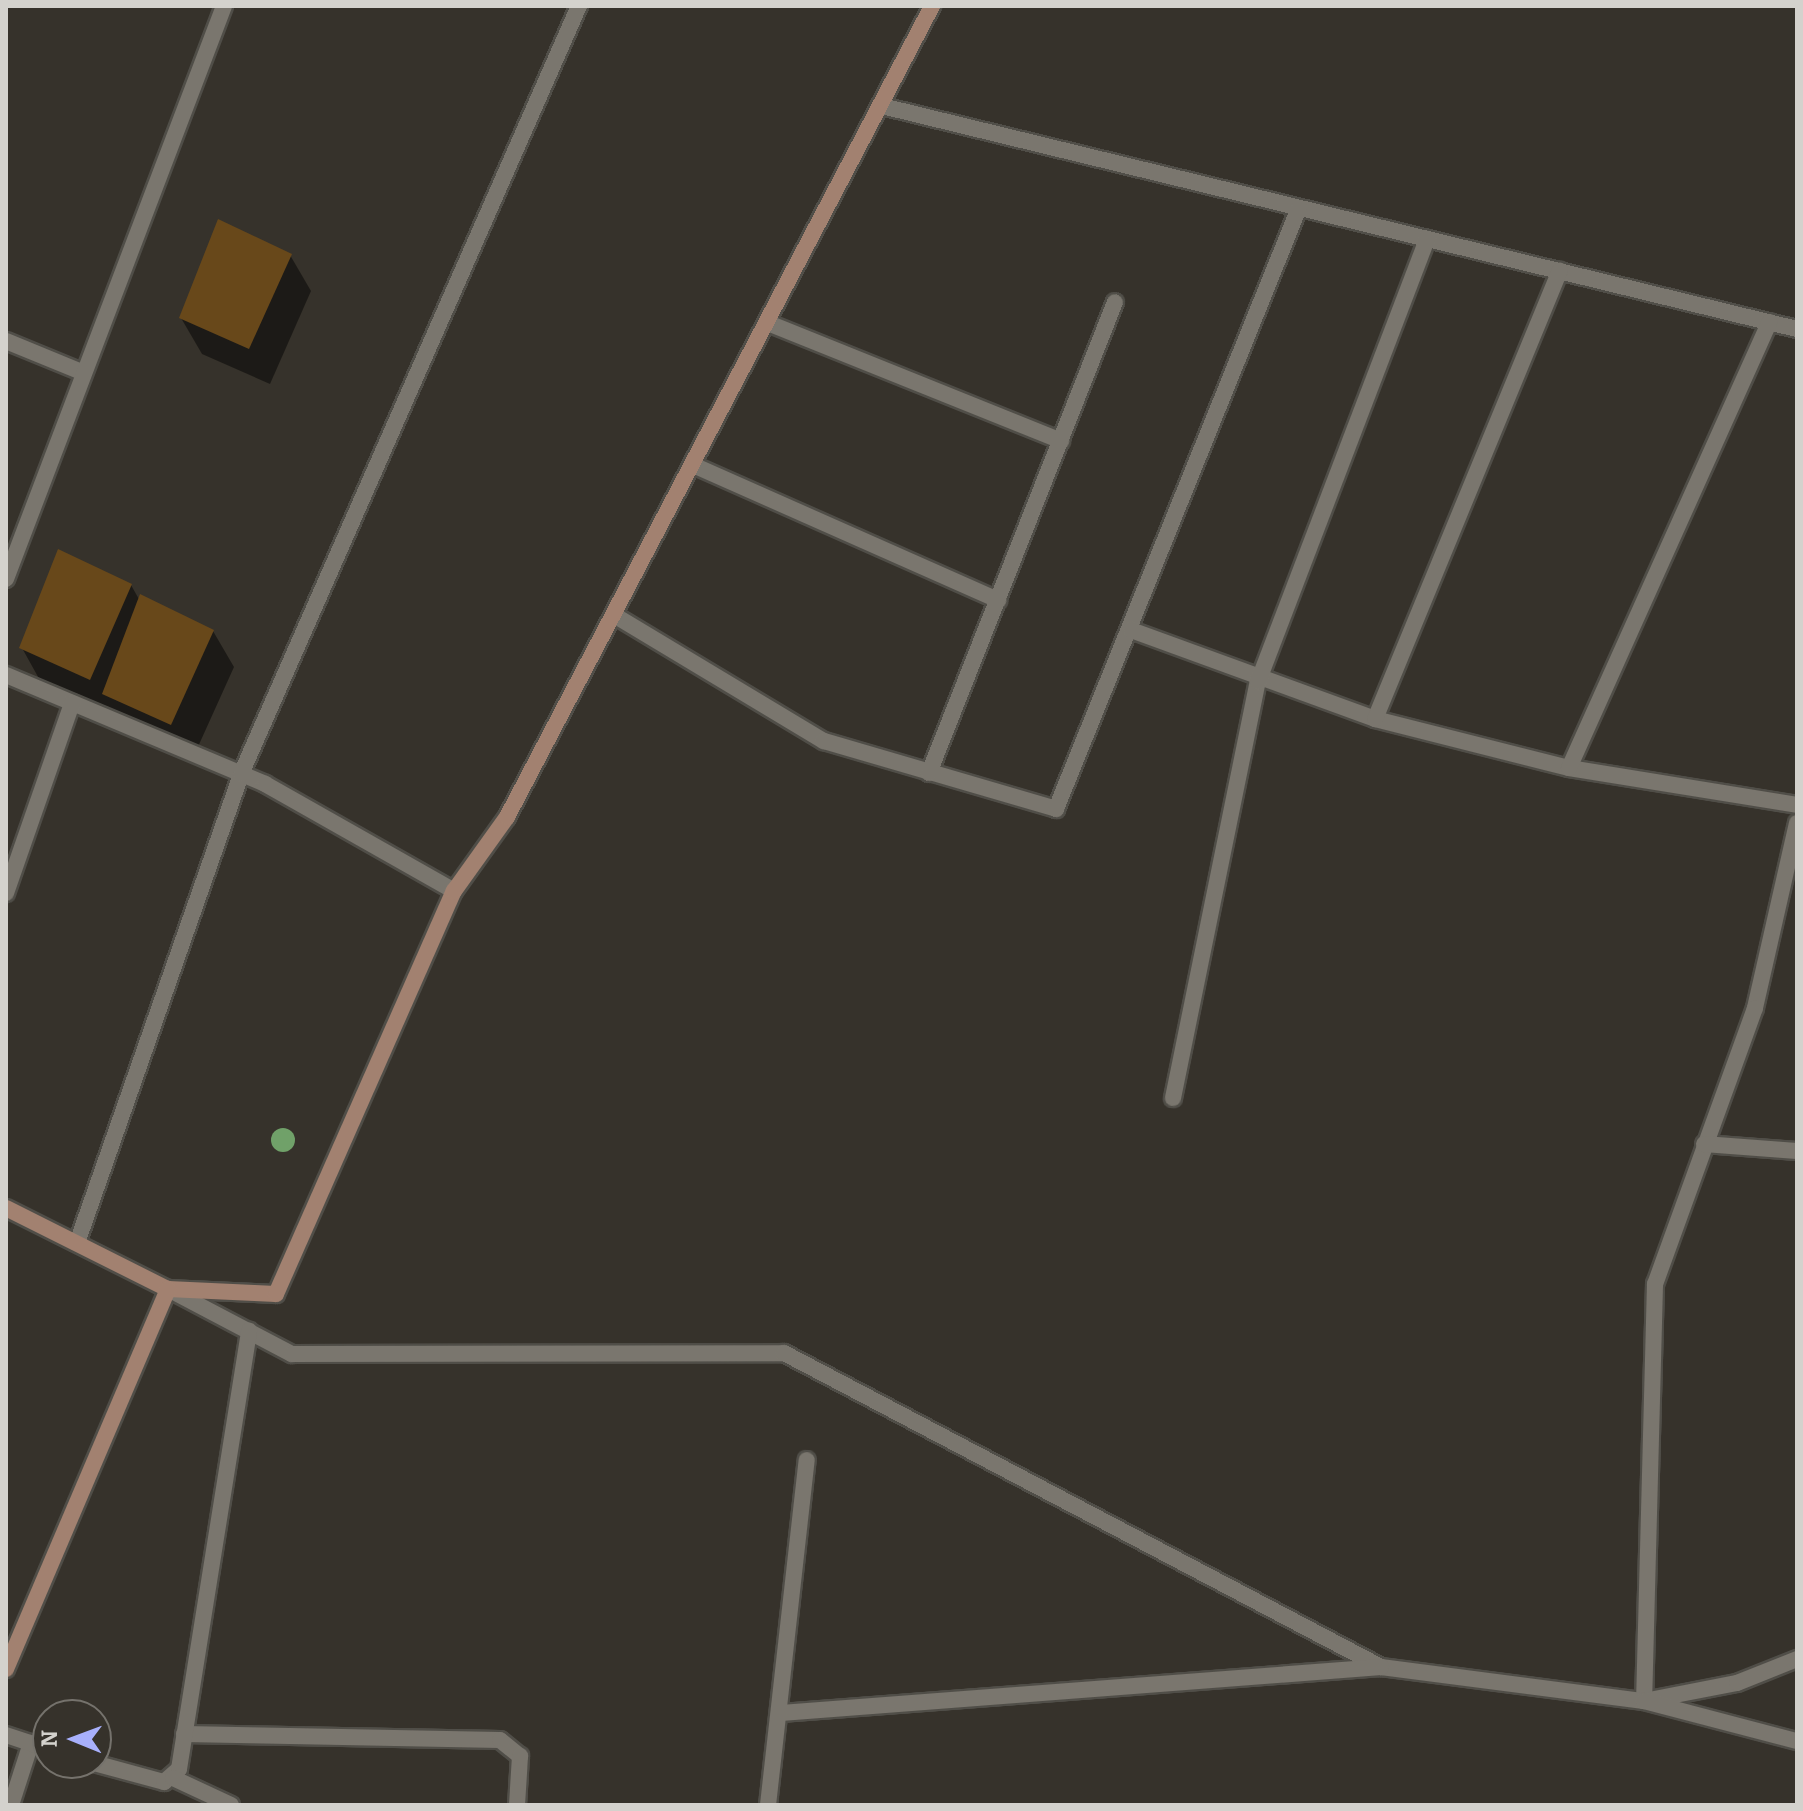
<!DOCTYPE html>
<html>
<head>
<meta charset="utf-8">
<style>
	body { margin:0 }
	#map { position:relative; width:1803px; height:1811px; overflow:hidden; background:#36322b; font-family:Bitter,serif }
	div>[style] { position:absolute }
	.shadow>* { inset:0; background:#0007 }
	.building>* { inset:0; background:#68481a }
	.roads { filter:drop-shadow(2px 0 #504e48) drop-shadow(-2px 0 #504e48) drop-shadow(0 2px #504e48) drop-shadow(0 -2px #504e48) }
	.lane>* { height:16px; margin:-8px; padding:0 8px; transform-origin:8px; border-radius:8px; background:#7a766e }
	.street>* { height:16px; margin:-8px; padding:0 8px; transform-origin:8px; border-radius:8px; background:#7a766e }
	.secondary>* { height:16px; margin:-8px; padding:0 8px; transform-origin:8px; border-radius:8px; background:#a28170 }
	.trees>* { width:24px; height:24px; margin:-12px; border-radius:50%; background:#70a169 }
	span { translate:-50% -50%; white-space:nowrap; text-align:center; line-height:1.15; -webkit-text-stroke:6px #36322b; paint-order:stroke }
	.frame { position:absolute; inset:0; border:8px solid #d4d2cd; pointer-events:none }
	.north { position:absolute; left:32px; top:1699px; width:80px; height:80px; box-sizing:border-box; background:#36322b; border:2px solid #75726c; border-radius:50%; rotate:271deg; font-size:22px; font-weight:700; line-height:32px; text-align:center; color:#d4d2cd }
	.north::after { content:''; display:block; margin:auto; width:28px; height:36px; background:#a8b0fc; clip-path:polygon(50% 0,100% 100%,50% 72%,0 100%) }
</style>
</head>
<body>
<div id="map">
	<div class="shadow">
		<i style="clip-path:polygon(290px 255px,311px 291px,270px 384px,202px 354px,181px 318px)"></i>
		<i style="clip-path:polygon(131px 585px,140px 601px,213px 631px,234px 667px,192px 760px,124px 730px,112px 709px,42px 684px,22px 648px)"></i>
	</div>
	<div class="building">
		<i style="clip-path:polygon(218px 219px,292px 254px,249px 349px,179px 318px)"></i>
		<i style="clip-path:polygon(58px 549px,132px 584px,90px 680px,19px 648px)"></i>
		<i style="clip-path:polygon(140px 594px,214px 630px,171px 725px,102px 694px)"></i>
	</div>
	<div class="roads">
		<div class="lane">
			<i style="left:11px;top:1805px;width:65px;rotate:-72.1deg"></i>
		</div>
		<div class="street">
			<i style="left:882px;top:106px;width:942px;rotate:13.7deg"></i>
			<i style="left:768px;top:323px;width:316px;rotate:21.9deg"></i>
			<i style="left:6px;top:341px;width:84px;rotate:22.3deg"></i>
			<i style="left:693px;top:465px;width:334px;rotate:23.9deg"></i>
			<i style="left:6px;top:579px;width:613px;rotate:-69.17deg"></i>
			<i style="left:614px;top:615px;width:245px;rotate:31deg"></i>
			<i style="left:824px;top:741px;width:242px;rotate:16.3deg"></i>
			<i style="left:1056px;top:809px;width:648px;rotate:-67.99deg"></i>
			<i style="left:1131px;top:630px;width:260px;rotate:20deg"></i>
			<i style="left:1375px;top:719px;width:200px;rotate:14.2deg"></i>
			<i style="left:1569px;top:768px;width:231px;rotate:9.2deg"></i>
			<i style="left:6px;top:675px;width:281px;rotate:22.8deg"></i>
			<i style="left:265px;top:784px;width:217px;rotate:29.5deg"></i>
			<i style="left:1375px;top:719px;width:485px;rotate:-67.6deg"></i>
			<i style="left:1569px;top:768px;width:489px;rotate:-65.8deg"></i>
			<i style="left:929px;top:773px;width:506px;rotate:-68.45deg"></i>
			<i style="left:1797px;top:823px;width:190px;rotate:102.8deg"></i>
			<i style="left:1755px;top:1008px;width:294px;rotate:109.9deg"></i>
			<i style="left:1655px;top:1284px;width:417px;rotate:91.5deg"></i>
			<i style="left:1644px;top:1701px;width:95px;rotate:-11deg"></i>
			<i style="left:1737px;top:1683px;width:65px;rotate:-21.8deg"></i>
			<i style="left:6px;top:893px;width:201px;rotate:-70.8deg"></i>
			<i style="left:1173px;top:1098px;width:425px;rotate:-78.5deg"></i>
			<i style="left:1258px;top:682px;width:474px;rotate:-69.1deg"></i>
			<i style="left:1704px;top:1144px;width:93px;rotate:4.3deg"></i>
			<i style="left:77px;top:1243px;width:497px;rotate:-70.7deg"></i>
			<i style="left:241px;top:774px;width:839px;rotate:-66.25deg"></i>
			<i style="left:168px;top:1289px;width:140px;rotate:27.7deg"></i>
			<i style="left:292px;top:1354px;width:492px;rotate:-0.1deg"></i>
			<i style="left:784px;top:1353px;width:675px;rotate:27.74deg"></i>
			<i style="left:1381px;top:1667px;width:265px;rotate:7.4deg"></i>
			<i style="left:1644px;top:1701px;width:158px;rotate:14.7deg"></i>
			<i style="left:781px;top:1713px;width:602px;rotate:-4.38deg"></i>
			<i style="left:184px;top:1734px;width:316px;rotate:1.1deg"></i>
			<i style="left:500px;top:1740px;width:26px;rotate:39deg"></i>
			<i style="left:520px;top:1756px;width:49px;rotate:93.5deg"></i>
			<i style="left:6px;top:1735px;width:44px;rotate:18.4deg"></i>
			<i style="left:94px;top:1763px;width:73px;rotate:15.2deg"></i>
			<i style="left:164px;top:1782px;width:20px;rotate:-41deg"></i>
			<i style="left:179px;top:1769px;width:444px;rotate:-80.9deg"></i>
			<i style="left:173px;top:1778px;width:64px;rotate:25deg"></i>
			<i style="left:768px;top:1805px;width:347px;rotate:-83.6deg"></i>
		</div>
		<div class="secondary">
			<i style="left:6px;top:1208px;width:181px;rotate:26.6deg"></i>
			<i style="left:168px;top:1289px;width:108px;rotate:2.7deg"></i>
			<i style="left:276px;top:1294px;width:441px;rotate:-66.2deg"></i>
			<i style="left:454px;top:891px;width:91px;rotate:-54.4deg"></i>
			<i style="left:507px;top:817px;width:916px;rotate:-62.34deg"></i>
			<i style="left:6px;top:1669px;width:413px;rotate:-66.9deg"></i>
		</div>
	</div>
	<div class="trees">
		<i style="left:283px;top:1140px"></i>
	</div>
	<div class="frame"></div>
	<div class="north">N</div>
</div>
</body>
</html>
